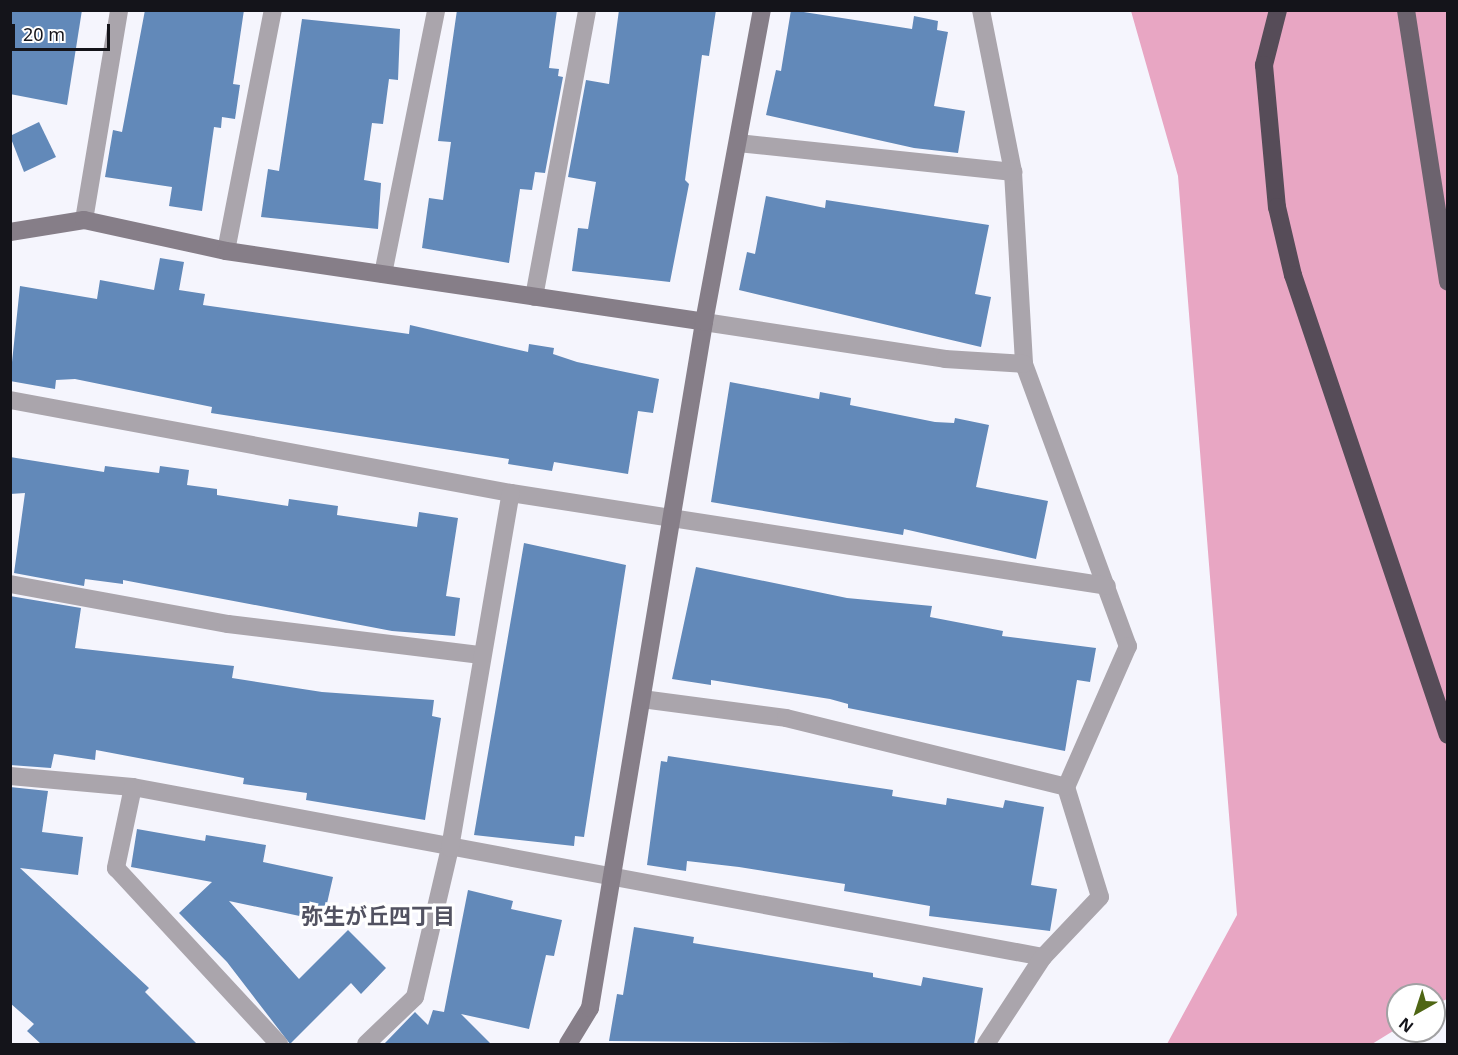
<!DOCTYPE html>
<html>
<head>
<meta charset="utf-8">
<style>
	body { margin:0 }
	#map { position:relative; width:1458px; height:1055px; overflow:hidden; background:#f5f5fd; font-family:"Noto Sans","Noto Sans JP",sans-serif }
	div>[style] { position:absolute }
	.forest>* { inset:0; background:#e8a6c3 }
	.building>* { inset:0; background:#6289b9 }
	.street>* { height:18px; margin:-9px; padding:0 9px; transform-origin:9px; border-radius:9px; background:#aaa5ac }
	.secondary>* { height:18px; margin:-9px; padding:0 9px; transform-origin:9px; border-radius:9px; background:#867e88 }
	.primary>* { height:18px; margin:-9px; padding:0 9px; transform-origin:9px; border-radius:9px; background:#6c636e }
	.highway>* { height:18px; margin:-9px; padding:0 9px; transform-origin:9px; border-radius:9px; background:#564c58 }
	span { translate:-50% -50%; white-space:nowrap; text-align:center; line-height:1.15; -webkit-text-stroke:6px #fff; paint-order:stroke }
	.neighbourhood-label { font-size:22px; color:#525261; font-weight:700 }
	.frame { position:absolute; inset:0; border:12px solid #14141a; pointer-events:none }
	.north { position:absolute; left:1386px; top:983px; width:60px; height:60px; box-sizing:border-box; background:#fff; border:2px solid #a1a1a3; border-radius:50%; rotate:219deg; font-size:16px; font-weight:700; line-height:24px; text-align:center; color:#14141a }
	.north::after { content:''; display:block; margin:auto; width:21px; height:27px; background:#4f6614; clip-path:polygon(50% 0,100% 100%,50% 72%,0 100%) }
	.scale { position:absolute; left:12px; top:24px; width:98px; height:27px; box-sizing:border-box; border:3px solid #14141a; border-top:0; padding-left:8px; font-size:18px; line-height:21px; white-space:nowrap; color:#14141a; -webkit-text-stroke:4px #fff; paint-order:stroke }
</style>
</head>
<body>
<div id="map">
	<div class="forest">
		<i style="clip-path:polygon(1131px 11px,1447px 11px,1447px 999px,1434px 1005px,1434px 995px,1398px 995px,1398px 1028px,1372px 1044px,1167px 1044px,1237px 915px,1178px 176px)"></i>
	</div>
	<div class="building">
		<i style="clip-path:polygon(10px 10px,82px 10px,67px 105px,10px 94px)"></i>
		<i style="clip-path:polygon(145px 10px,244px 10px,233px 84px,240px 85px,235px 119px,222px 117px,221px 128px,214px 127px,202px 211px,169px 206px,172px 187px,105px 177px,113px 130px,122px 132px)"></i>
		<i style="clip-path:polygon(457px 10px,557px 10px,549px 68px,559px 69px,558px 76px,563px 77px,545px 173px,535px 172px,532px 190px,520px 189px,509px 263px,422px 248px,429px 198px,443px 200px,451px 142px,438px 141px)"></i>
		<i style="clip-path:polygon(619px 10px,716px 10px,709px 56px,702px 55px,685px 180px,689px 184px,670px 282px,572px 271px,578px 228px,588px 229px,596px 182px,568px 177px,586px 80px,609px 84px)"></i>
		<i style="clip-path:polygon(791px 10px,912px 29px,914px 16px,938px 21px,937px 30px,948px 32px,934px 106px,965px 111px,958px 153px,914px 148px,766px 115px,776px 70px,781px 71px)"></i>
		<i style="clip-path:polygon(302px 19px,400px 29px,398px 80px,389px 79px,383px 124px,372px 123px,364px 180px,381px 183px,378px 229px,261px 217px,268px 169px,279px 171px)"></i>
		<i style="clip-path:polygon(39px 122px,56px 157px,24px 172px,10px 136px)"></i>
		<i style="clip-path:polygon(766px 196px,825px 208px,826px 200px,989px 225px,975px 294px,991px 297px,981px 347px,739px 290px,747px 252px,755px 254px)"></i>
		<i style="clip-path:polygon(160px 258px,184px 262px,179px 290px,205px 294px,203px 305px,409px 334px,410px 325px,528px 352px,529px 344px,554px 348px,553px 354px,577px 362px,659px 379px,653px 413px,638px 411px,628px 474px,554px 462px,552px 471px,508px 464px,509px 459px,211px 413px,212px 407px,75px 379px,56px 380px,55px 389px,10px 381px,20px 286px,97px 299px,100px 280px,154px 290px)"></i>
		<i style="clip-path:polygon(730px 382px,819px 399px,820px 392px,851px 398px,850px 405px,935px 422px,954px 423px,955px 418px,989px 425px,976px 487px,1048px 501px,1036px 559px,904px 529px,903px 535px,711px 502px)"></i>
		<i style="clip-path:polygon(10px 457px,104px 472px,105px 466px,159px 473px,160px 466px,189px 470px,187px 485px,217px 489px,217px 495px,288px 506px,289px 499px,338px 506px,337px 515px,417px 527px,419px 512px,458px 518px,446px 596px,460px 598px,455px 636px,392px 631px,123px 580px,123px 584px,85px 579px,84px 586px,14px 573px,25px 493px,10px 494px)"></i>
		<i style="clip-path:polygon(524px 543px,626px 565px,584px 837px,575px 836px,574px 846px,474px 835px)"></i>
		<i style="clip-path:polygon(696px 567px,847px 598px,932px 606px,930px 617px,1003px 631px,1002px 636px,1096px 648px,1090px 682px,1077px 680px,1065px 751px,848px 708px,848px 704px,830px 699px,711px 680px,711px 685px,672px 679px)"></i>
		<i style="clip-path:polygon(10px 596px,81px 608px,75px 648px,234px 666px,232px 678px,322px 692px,434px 700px,432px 716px,441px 718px,425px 820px,306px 800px,307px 793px,243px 784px,244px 778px,96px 750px,95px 760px,54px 754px,51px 768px,10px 765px)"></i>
		<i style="clip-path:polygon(668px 756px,893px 790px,892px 796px,946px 805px,947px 798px,1003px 808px,1005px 800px,1044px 807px,1031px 885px,1057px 889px,1050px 931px,929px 916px,930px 906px,844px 891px,845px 884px,739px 867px,687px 861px,686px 871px,647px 865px,661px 761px,667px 762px)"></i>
		<i style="clip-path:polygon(10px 787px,48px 791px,42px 832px,83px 837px,78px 875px,20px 868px,149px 988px,145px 992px,197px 1044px,41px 1044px,27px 1031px,34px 1024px,10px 1003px)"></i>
		<i style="clip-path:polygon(137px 829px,205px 841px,206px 835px,266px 845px,263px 862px,333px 877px,323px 921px,229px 901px,299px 979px,348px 930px,386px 968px,361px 994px,351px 983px,290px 1044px,227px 962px,179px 913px,212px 882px,131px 867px)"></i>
		<i style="clip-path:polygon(468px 890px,513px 901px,511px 909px,562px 920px,554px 956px,546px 955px,529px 1029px,461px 1014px,491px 1044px,384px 1044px,415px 1012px,428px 1025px,433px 1010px,444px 1012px)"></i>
		<i style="clip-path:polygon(634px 927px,694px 937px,693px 943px,873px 973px,873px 977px,921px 986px,923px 977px,983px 988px,974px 1044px,609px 1041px,617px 994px,623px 995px)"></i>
	</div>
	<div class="street">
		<i style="left:981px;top:10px;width:165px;rotate:78.8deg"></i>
		<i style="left:1013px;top:172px;width:192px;rotate:86.7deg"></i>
		<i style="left:1024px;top:364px;width:301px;rotate:69.8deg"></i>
		<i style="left:1128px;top:646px;width:154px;rotate:113.7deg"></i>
		<i style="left:1066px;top:787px;width:115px;rotate:72.8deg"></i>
		<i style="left:1100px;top:897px;width:83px;rotate:133.5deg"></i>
		<i style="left:738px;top:143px;width:277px;rotate:6deg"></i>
		<i style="left:84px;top:220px;width:213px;rotate:-80.5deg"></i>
		<i style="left:226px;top:251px;width:246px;rotate:-79deg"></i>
		<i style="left:383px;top:274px;width:269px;rotate:-78.6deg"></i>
		<i style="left:534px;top:297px;width:292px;rotate:-79.5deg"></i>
		<i style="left:704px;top:322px;width:244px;rotate:8.7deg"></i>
		<i style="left:945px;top:359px;width:79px;rotate:3.6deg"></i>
		<i style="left:10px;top:400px;width:510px;rotate:10.52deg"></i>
		<i style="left:511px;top:493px;width:603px;rotate:8.87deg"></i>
		<i style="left:10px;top:584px;width:222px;rotate:10.4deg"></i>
		<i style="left:228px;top:624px;width:255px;rotate:7deg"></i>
		<i style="left:642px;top:699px;width:145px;rotate:7.5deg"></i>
		<i style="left:786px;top:718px;width:288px;rotate:13.8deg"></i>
		<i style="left:10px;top:776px;width:123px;rotate:5.1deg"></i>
		<i style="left:133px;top:787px;width:926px;rotate:10.58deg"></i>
		<i style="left:1043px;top:957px;width:104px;rotate:123.2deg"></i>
		<i style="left:133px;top:787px;width:83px;rotate:101.9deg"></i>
		<i style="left:116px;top:868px;width:240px;rotate:47.2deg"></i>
		<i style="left:366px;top:1044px;width:68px;rotate:-43.8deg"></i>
		<i style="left:415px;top:997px;width:153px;rotate:-76.8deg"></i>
		<i style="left:450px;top:848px;width:360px;rotate:-80.3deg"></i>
	</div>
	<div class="secondary">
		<i style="left:10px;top:232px;width:75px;rotate:-9.2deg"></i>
		<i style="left:84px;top:220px;width:145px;rotate:12.3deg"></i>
		<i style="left:226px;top:251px;width:483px;rotate:8.4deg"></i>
		<i style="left:568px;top:1044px;width:42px;rotate:-58.6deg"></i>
		<i style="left:590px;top:1008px;width:695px;rotate:-80.56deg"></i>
		<i style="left:704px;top:322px;width:317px;rotate:-79.5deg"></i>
	</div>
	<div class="primary">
		<i style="left:1406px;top:10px;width:275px;rotate:81.2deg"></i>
	</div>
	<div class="highway">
		<i style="left:1278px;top:10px;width:57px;rotate:104.3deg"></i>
		<i style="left:1264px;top:65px;width:143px;rotate:84.8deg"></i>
		<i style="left:1277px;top:207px;width:70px;rotate:76.8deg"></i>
		<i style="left:1293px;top:275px;width:485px;rotate:71.4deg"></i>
	</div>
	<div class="neighbourhood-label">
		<span style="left:378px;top:916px">弥生が丘四丁目</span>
	</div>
	<div class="frame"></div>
	<div class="north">N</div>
	<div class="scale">20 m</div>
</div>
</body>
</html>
